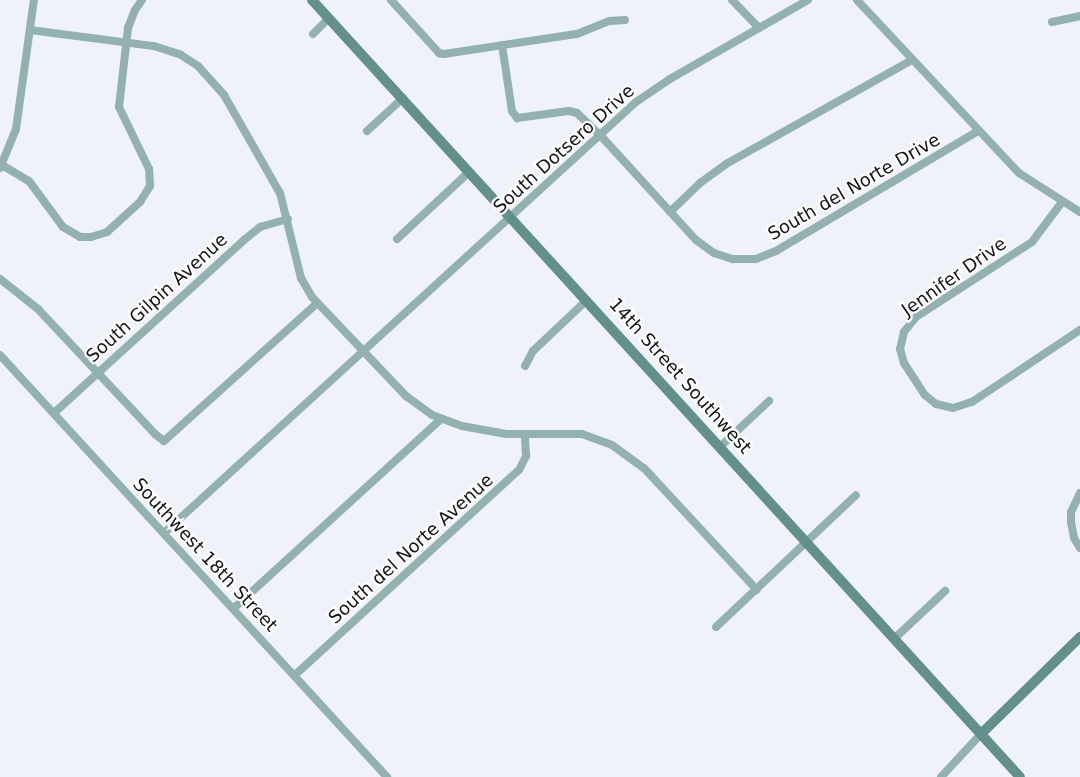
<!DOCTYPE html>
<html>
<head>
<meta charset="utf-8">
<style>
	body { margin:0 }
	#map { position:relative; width:1080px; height:777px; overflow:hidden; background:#eff3f9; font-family:"DejaVu Sans",sans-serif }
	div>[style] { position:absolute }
	.street>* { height:8px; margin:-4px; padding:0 4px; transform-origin:4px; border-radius:4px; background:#93b1af }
	.secondary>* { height:10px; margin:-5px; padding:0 5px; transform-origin:5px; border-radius:5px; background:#63908d }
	span { translate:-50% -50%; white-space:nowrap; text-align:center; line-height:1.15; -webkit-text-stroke:4.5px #fff; paint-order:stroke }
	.street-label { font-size:18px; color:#131416 }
</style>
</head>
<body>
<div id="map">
	<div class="street">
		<i style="left:391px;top:0;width:72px;rotate:47.8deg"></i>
		<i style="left:439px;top:53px;width:5px;rotate:11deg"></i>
		<i style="left:444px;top:54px;width:134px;rotate:-8.6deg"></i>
		<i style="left:577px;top:34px;width:35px;rotate:-22deg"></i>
		<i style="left:610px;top:21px;width:15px;rotate:-4deg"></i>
		<i style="left:732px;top:0;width:39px;rotate:46deg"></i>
		<i style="left:857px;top:0;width:237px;rotate:46.9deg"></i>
		<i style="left:1019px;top:173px;width:72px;rotate:32.6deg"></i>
		<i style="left:1052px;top:22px;width:29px;rotate:-12deg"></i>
		<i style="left:30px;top:30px;width:125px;rotate:7.4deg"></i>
		<i style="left:154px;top:46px;width:28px;rotate:18deg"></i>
		<i style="left:181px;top:55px;width:20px;rotate:33deg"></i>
		<i style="left:198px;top:66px;width:39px;rotate:48deg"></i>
		<i style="left:224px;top:95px;width:113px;rotate:60.3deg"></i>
		<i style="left:280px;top:193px;width:88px;rotate:76.1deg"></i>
		<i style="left:301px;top:278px;width:22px;rotate:60deg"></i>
		<i style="left:312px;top:297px;width:137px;rotate:46.5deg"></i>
		<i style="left:406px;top:396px;width:32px;rotate:36deg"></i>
		<i style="left:432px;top:415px;width:32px;rotate:20deg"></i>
		<i style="left:462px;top:426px;width:45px;rotate:10.3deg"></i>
		<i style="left:506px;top:434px;width:76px"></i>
		<i style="left:582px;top:434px;width:32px;rotate:20deg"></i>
		<i style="left:612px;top:445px;width:39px;rotate:36deg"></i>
		<i style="left:644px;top:468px;width:166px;rotate:47.2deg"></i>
		<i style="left:313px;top:34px;width:23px;rotate:-45deg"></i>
		<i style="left:502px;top:45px;width:67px;rotate:81.4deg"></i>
		<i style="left:512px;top:111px;width:9px;rotate:54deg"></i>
		<i style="left:517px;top:118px;width:52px;rotate:-7.7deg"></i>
		<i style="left:569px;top:111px;width:8px;rotate:14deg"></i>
		<i style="left:577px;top:113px;width:33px;rotate:44deg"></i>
		<i style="left:601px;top:136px;width:141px;rotate:47.6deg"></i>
		<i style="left:696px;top:240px;width:22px;rotate:36deg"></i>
		<i style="left:714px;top:253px;width:20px;rotate:18deg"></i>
		<i style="left:733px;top:259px;width:23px"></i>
		<i style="left:756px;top:259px;width:22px;rotate:-22deg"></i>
		<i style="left:776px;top:251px;width:235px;rotate:-30.7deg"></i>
		<i style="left:367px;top:131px;width:49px;rotate:-42.5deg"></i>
		<i style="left:2px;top:165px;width:31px;rotate:31deg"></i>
		<i style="left:29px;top:181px;width:57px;rotate:53.5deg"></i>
		<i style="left:63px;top:227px;width:20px;rotate:30deg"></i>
		<i style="left:80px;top:237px;width:11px"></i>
		<i style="left:91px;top:237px;width:17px;rotate:-17deg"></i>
		<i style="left:107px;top:232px;width:45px;rotate:-42.3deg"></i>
		<i style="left:140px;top:202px;width:19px;rotate:-58deg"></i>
		<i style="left:150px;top:186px;width:17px;rotate:-93deg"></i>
		<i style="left:149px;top:169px;width:69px;rotate:-115.8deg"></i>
		<i style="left:119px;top:107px;width:80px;rotate:-83.5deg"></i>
		<i style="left:128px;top:28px;width:19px;rotate:-69deg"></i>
		<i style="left:135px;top:10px;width:12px;rotate:-55deg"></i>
		<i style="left:0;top:168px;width:42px;rotate:-67.7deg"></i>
		<i style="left:16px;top:129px;width:130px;rotate:-82.1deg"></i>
		<i style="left:1062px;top:202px;width:50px;rotate:126.9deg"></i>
		<i style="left:1032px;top:242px;width:138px;rotate:147.1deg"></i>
		<i style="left:916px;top:317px;width:19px;rotate:129deg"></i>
		<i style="left:904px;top:332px;width:17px;rotate:103deg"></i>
		<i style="left:900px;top:349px;width:15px;rotate:74deg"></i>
		<i style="left:904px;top:363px;width:38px;rotate:57deg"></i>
		<i style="left:925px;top:395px;width:14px;rotate:39deg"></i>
		<i style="left:936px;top:404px;width:17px;rotate:13deg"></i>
		<i style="left:953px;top:408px;width:20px;rotate:-18deg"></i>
		<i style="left:972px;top:402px;width:130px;rotate:-33.7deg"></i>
		<i style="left:670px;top:212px;width:42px;rotate:-44deg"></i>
		<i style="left:700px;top:183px;width:32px;rotate:-36deg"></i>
		<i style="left:726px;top:164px;width:213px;rotate:-29.2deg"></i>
		<i style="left:397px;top:239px;width:98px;rotate:-42.9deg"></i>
		<i style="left:0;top:279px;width:48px;rotate:38.3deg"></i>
		<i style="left:38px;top:309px;width:171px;rotate:46.9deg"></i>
		<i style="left:155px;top:434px;width:11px;rotate:38deg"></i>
		<i style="left:164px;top:441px;width:206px;rotate:-42deg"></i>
		<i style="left:0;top:355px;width:573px;rotate:47.48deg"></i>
		<i style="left:525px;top:366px;width:17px;rotate:-62deg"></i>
		<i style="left:533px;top:351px;width:74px;rotate:-43.4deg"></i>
		<i style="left:54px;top:413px;width:257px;rotate:-42.3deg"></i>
		<i style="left:244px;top:240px;width:21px;rotate:-39deg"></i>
		<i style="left:260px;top:227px;width:29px;rotate:-16deg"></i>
		<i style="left:721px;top:446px;width:66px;rotate:-43.2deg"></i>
		<i style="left:1080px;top:493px;width:21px;rotate:115deg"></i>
		<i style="left:1071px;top:512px;width:10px;rotate:90deg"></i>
		<i style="left:1071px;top:522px;width:16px;rotate:79deg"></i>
		<i style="left:1074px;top:538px;width:12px;rotate:59deg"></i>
		<i style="left:164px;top:533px;width:639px;rotate:-42.4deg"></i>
		<i style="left:636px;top:102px;width:41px;rotate:-34.1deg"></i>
		<i style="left:670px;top:79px;width:159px;rotate:-29.8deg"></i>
		<i style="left:234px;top:608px;width:280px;rotate:-42.4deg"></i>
		<i style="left:716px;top:627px;width:192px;rotate:-43.3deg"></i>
		<i style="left:895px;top:638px;width:69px;rotate:-43.2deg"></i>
		<i style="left:295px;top:675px;width:304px;rotate:-42.5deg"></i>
		<i style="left:519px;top:470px;width:16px;rotate:-63deg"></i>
		<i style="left:526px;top:456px;width:22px;rotate:-93deg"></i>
		<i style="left:941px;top:777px;width:59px;rotate:-47.1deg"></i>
	</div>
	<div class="secondary">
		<i style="left:312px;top:0;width:1051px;rotate:47.66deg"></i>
		<i style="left:981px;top:734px;width:139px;rotate:-44.4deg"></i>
	</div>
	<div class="street-label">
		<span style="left:564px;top:149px;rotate:-42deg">South Dotsero Drive</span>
		<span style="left:854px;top:187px;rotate:-30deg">South del Norte Drive</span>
		<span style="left:954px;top:277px;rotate:-35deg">Jennifer Drive</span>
		<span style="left:157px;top:298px;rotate:-42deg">South Gilpin Avenue</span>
		<span style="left:680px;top:376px;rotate:48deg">14th Street Southwest</span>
		<span style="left:411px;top:549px;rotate:-42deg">South del Norte Avenue</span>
		<span style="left:205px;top:555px;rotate:47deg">Southwest 18th Street</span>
	</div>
</div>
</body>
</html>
